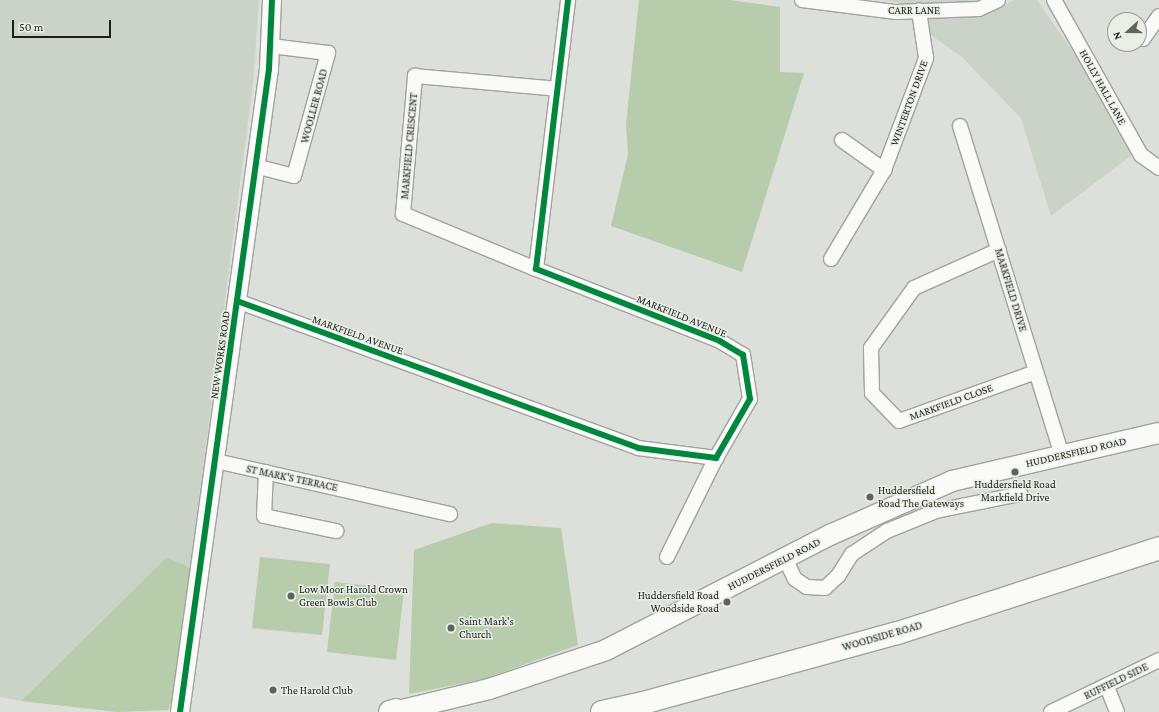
<!DOCTYPE html>
<html>
<head>
<meta charset="utf-8">
<style>
	body { margin:0 }
	#map { position:relative; width:1159px; height:712px; overflow:hidden; background:#dcdfda; font-family:"Crimson Pro",serif }
	div>[style] { position:absolute }
	.built>* { inset:0; background:#cbd2c7 }
	.green>* { inset:0; background:#b7ccaa }
	.roads { filter:drop-shadow(1px 0 #a0a29e) drop-shadow(-1px 0 #a0a29e) drop-shadow(0 1px #a0a29e) drop-shadow(0 -1px #a0a29e) }
	.minor>* { height:14px; margin:-7px; padding:0 7px; transform-origin:7px; border-radius:7px; background:#fafaf9 }
	.tertiary>* { height:18px; margin:-9px; padding:0 9px; transform-origin:9px; border-radius:9px; background:#fafaf9 }
	.secondary>* { height:20px; margin:-10px; padding:0 10px; transform-origin:10px; border-radius:10px; background:#fafaf9 }
	.primary>* { height:22px; margin:-11px; padding:0 11px; transform-origin:11px; border-radius:11px; background:#fafaf9 }
	.cycleway>* { height:6px; margin:-3px; padding:0 3px; transform-origin:3px; border-radius:3px; background:#00873e }
	.dots>* { width:11px; height:11px; translate:-50% -50%; box-sizing:border-box; border:2px solid #e8efe5; border-radius:50% }
	span { translate:-50% -50%; white-space:nowrap; text-align:center; line-height:1.15; -webkit-text-stroke:3px #e8efe5; paint-order:stroke }
	.street-label { font-size:11px; color:#1c1e1a }
	.poi-label { font-size:11px; color:#1c1e1a }
	.left { translate:0 -50%; text-align:left }
	.right { translate:-100% -50%; text-align:right }
	.north { position:absolute; left:1107px; top:12px; width:40px; height:40px; box-sizing:border-box; background:#e8efe5; border:1px solid #969b94; border-radius:50%; rotate:249deg; font-size:11px; font-weight:700; line-height:16px; text-align:center; color:#1c1e1a }
	.north::after { content:''; display:block; margin:auto; width:14px; height:18px; background:#5f625d; clip-path:polygon(50% 0,100% 100%,50% 72%,0 100%) }
	.scale { position:absolute; left:12px; top:20px; width:99px; height:18px; box-sizing:border-box; border:2px solid #1c1e1a; border-top:0; padding-left:5px; font-size:12px; line-height:14px; white-space:nowrap; color:#1c1e1a; -webkit-text-stroke:3px #e8efe5; paint-order:stroke }
</style>
</head>
<body>
<div id="map">
	<div class="built">
		<i style="clip-path:polygon(0 0,259px 0,253px 84px,190px 568px,167px 557px,21px 701px,0 697px)"></i>
		<i style="clip-path:polygon(883px 0,995px 0,999px 8px,1014px 0,1037px 0,1140px 149px,1051px 216px,1021px 118px,962px 57px,921px 28px,915px 5px)"></i>
	</div>
	<div class="green">
		<i style="clip-path:polygon(639px 0,730px 0,780px 7px,780px 72px,804px 73px,742px 272px,611px 226px,628px 154px,626px 124px)"></i>
		<i style="clip-path:polygon(492px 523px,561px 528px,578px 645px,484px 679px,409px 694px,414px 550px)"></i>
		<i style="clip-path:polygon(167px 557px,190px 568px,178px 685px,168px 710px,117px 712px,21px 701px)"></i>
		<i style="clip-path:polygon(260px 557px,330px 564px,322px 635px,252px 628px)"></i>
		<i style="clip-path:polygon(335px 582px,404px 590px,396px 660px,327px 652px)"></i>
	</div>
	<div class="roads">
		<div class="minor">
			<i style="left:802px;top:0;width:95px;rotate:7.3deg"></i>
			<i style="left:896px;top:12px;width:83px;rotate:-2.1deg"></i>
			<i style="left:979px;top:9px;width:21px;rotate:-25deg"></i>
			<i style="left:1054px;top:0;width:178px;rotate:60.7deg"></i>
			<i style="left:1141px;top:155px;width:22px;rotate:36deg"></i>
			<i style="left:1143px;top:39px;width:28px;rotate:-55deg"></i>
			<i style="left:960px;top:126px;width:344px;rotate:72.8deg"></i>
			<i style="left:842px;top:140px;width:52px;rotate:35.5deg"></i>
			<i style="left:255px;top:166px;width:40px;rotate:14.4deg"></i>
			<i style="left:294px;top:176px;width:128px;rotate:-74.5deg"></i>
			<i style="left:328px;top:53px;width:58px;rotate:-173.1deg"></i>
			<i style="left:999px;top:250px;width:93px;rotate:155.9deg"></i>
			<i style="left:914px;top:288px;width:74px;rotate:125.6deg"></i>
			<i style="left:871px;top:348px;width:45px;rotate:88.7deg"></i>
			<i style="left:872px;top:393px;width:39px;rotate:46deg"></i>
			<i style="left:899px;top:421px;width:145px;rotate:-19.7deg"></i>
			<i style="left:831px;top:259px;width:104px;rotate:-59.2deg"></i>
			<i style="left:884px;top:170px;width:120px;rotate:-69.4deg"></i>
			<i style="left:926px;top:58px;width:48px;rotate:-98.5deg"></i>
			<i style="left:536px;top:269px;width:144px;rotate:-157.5deg"></i>
			<i style="left:403px;top:214px;width:139px;rotate:-85deg"></i>
			<i style="left:415px;top:76px;width:143px;rotate:5.2deg"></i>
			<i style="left:237px;top:301px;width:427px;rotate:20.1deg"></i>
			<i style="left:638px;top:448px;width:79px;rotate:7.3deg"></i>
			<i style="left:716px;top:458px;width:68px;rotate:-60deg"></i>
			<i style="left:750px;top:399px;width:45px;rotate:-99deg"></i>
			<i style="left:743px;top:355px;width:27px;rotate:-149deg"></i>
			<i style="left:720px;top:341px;width:198px;rotate:-158.6deg"></i>
			<i style="left:536px;top:269px;width:271px;rotate:-83.2deg"></i>
			<i style="left:216px;top:461px;width:240px;rotate:12.8deg"></i>
			<i style="left:266px;top:472px;width:44px;rotate:92.6deg"></i>
			<i style="left:264px;top:516px;width:74px;rotate:11.8deg"></i>
			<i style="left:667px;top:557px;width:110px;rotate:-63.7deg"></i>
			<i style="left:785px;top:558px;width:23px;rotate:65deg"></i>
			<i style="left:795px;top:579px;width:14px;rotate:34deg"></i>
			<i style="left:807px;top:587px;width:18px;rotate:3deg"></i>
			<i style="left:825px;top:588px;width:18px;rotate:-43deg"></i>
			<i style="left:838px;top:576px;width:26px;rotate:-58deg"></i>
			<i style="left:852px;top:554px;width:42px;rotate:-33.3deg"></i>
			<i style="left:887px;top:531px;width:53px;rotate:-22.2deg"></i>
			<i style="left:936px;top:511px;width:86px;rotate:-11.4deg"></i>
			<i style="left:1107px;top:687px;width:27px;rotate:68deg"></i>
			<i style="left:1051px;top:712px;width:120px;rotate:-25.7deg"></i>
		</div>
		<div class="tertiary">
			<i style="left:180px;top:712px;width:649px;rotate:-82.12deg"></i>
			<i style="left:269px;top:69px;width:69px;rotate:-87.5deg"></i>
		</div>
		<div class="secondary">
			<i style="left:394px;top:712px;width:98px;rotate:-13.6deg"></i>
			<i style="left:489px;top:689px;width:123px;rotate:-18.4deg"></i>
			<i style="left:606px;top:650px;width:254px;rotate:-27.2deg"></i>
			<i style="left:832px;top:534px;width:131px;rotate:-23.8deg"></i>
			<i style="left:952px;top:481px;width:212px;rotate:-13.1deg"></i>
		</div>
		<div class="primary">
			<i style="left:390px;top:712px;width:6px;rotate:-18deg"></i>
			<i style="left:602px;top:712px;width:42px;rotate:-12.4deg"></i>
			<i style="left:643px;top:703px;width:264px;rotate:-15.4deg"></i>
			<i style="left:898px;top:633px;width:274px;rotate:-18deg"></i>
		</div>
	</div>
	<div class="cycleway">
		<i style="left:237px;top:301px;width:427px;rotate:20.1deg"></i>
		<i style="left:638px;top:448px;width:79px;rotate:7.3deg"></i>
		<i style="left:716px;top:458px;width:68px;rotate:-60deg"></i>
		<i style="left:750px;top:399px;width:45px;rotate:-99deg"></i>
		<i style="left:743px;top:355px;width:27px;rotate:-149deg"></i>
		<i style="left:720px;top:341px;width:198px;rotate:-158.6deg"></i>
		<i style="left:536px;top:269px;width:271px;rotate:-83.2deg"></i>
		<i style="left:180px;top:712px;width:649px;rotate:-82.12deg"></i>
		<i style="left:269px;top:69px;width:69px;rotate:-87.5deg"></i>
	</div>
	<div class="dots">
		<i style="left:1015px;top:472px;background:#5f625d"></i>
		<i style="left:870px;top:497px;background:#5f625d"></i>
		<i style="left:291px;top:596px;background:#5f625d"></i>
		<i style="left:727px;top:602px;background:#5f625d"></i>
		<i style="left:451px;top:628px;background:#5f625d"></i>
		<i style="left:273px;top:690px;background:#5f625d"></i>
	</div>
	<div class="street-label">
		<span style="left:914px;top:10px">CARR LANE</span>
		<span style="left:1103px;top:87px;rotate:61deg">HOLLY HALL LANE</span>
		<span style="left:909px;top:103px;rotate:-70deg">WINTERTON DRIVE</span>
		<span style="left:314px;top:106px;rotate:-75deg">WOOLLER ROAD</span>
		<span style="left:409px;top:146px;rotate:-85deg">MARKFIELD CRESCENT</span>
		<span style="left:1011px;top:290px;rotate:73deg">MARKFIELD DRIVE</span>
		<span style="left:682px;top:316px;rotate:22deg">MARKFIELD AVENUE</span>
		<span style="left:358px;top:335px;rotate:20deg">MARKFIELD AVENUE</span>
		<span style="left:220px;top:355px;rotate:-82deg">NEW WORKS ROAD</span>
		<span style="left:951px;top:402px;rotate:-20deg">MARKFIELD CLOSE</span>
		<span style="left:1076px;top:452px;rotate:-13deg">HUDDERSFIELD ROAD</span>
		<span style="left:292px;top:478px;rotate:12deg">ST MARK'S TERRACE</span>
		<span style="left:774px;top:564px;rotate:-27deg">HUDDERSFIELD ROAD</span>
		<span style="left:882px;top:636px;rotate:-16deg">WOODSIDE ROAD</span>
		<span style="left:1116px;top:681px;rotate:-26deg">RUFFIELD SIDE</span>
	</div>
	<div class="poi-label">
		<span style="left:1015px;top:491px">Huddersfield Road<br>Markfield Drive</span>
		<span class="left" style="left:878px;top:497px">Huddersfield<br>Road The Gateways</span>
		<span class="left" style="left:299px;top:596px">Low Moor Harold Crown<br>Green Bowls Club</span>
		<span class="right" style="left:719px;top:602px">Huddersfield Road<br>Woodside Road</span>
		<span class="left" style="left:459px;top:628px">Saint Mark's<br>Church</span>
		<span class="left" style="left:281px;top:690px">The Harold Club</span>
	</div>
	<div class="north">N</div>
	<div class="scale">50 m</div>
</div>
</body>
</html>
